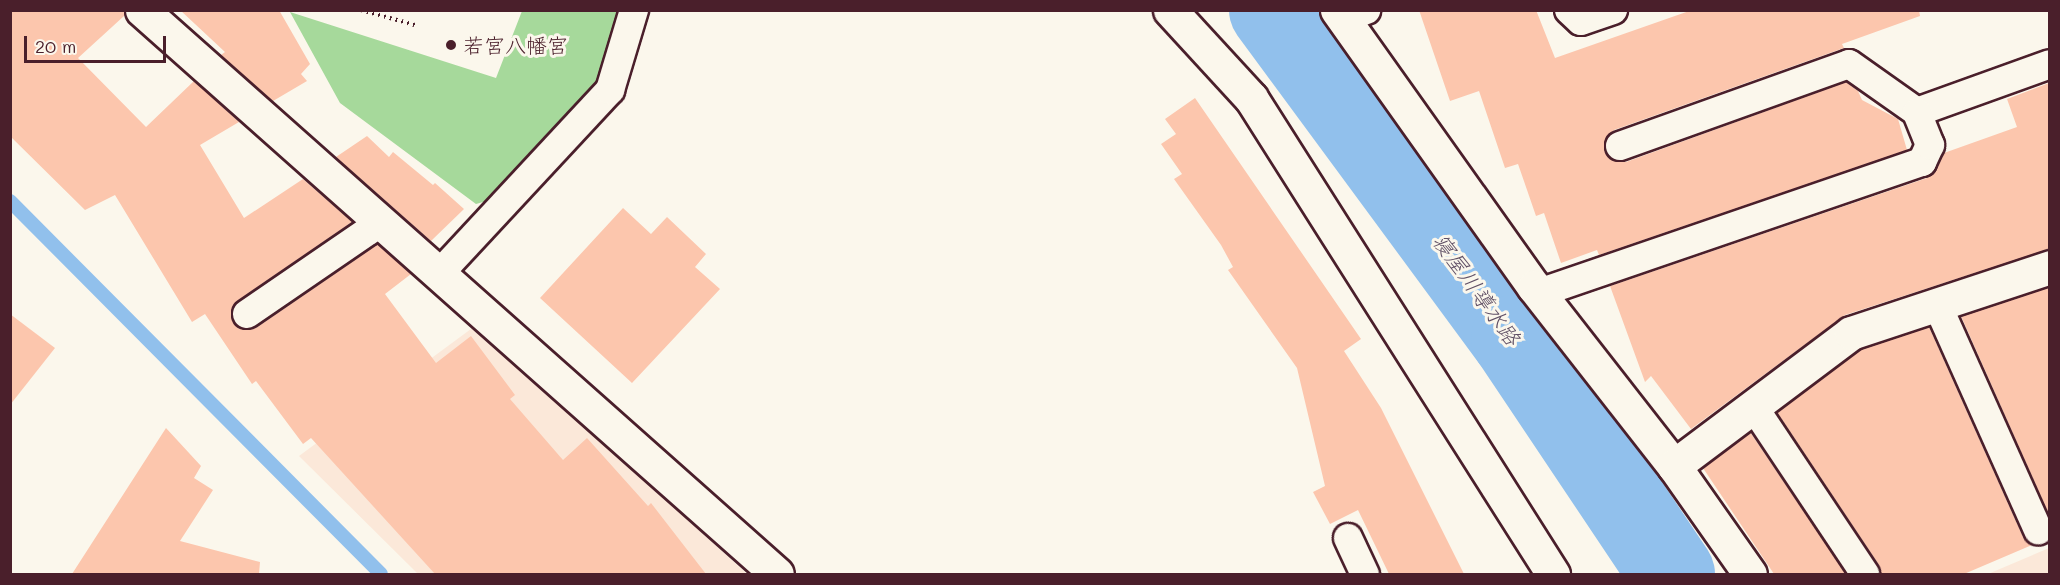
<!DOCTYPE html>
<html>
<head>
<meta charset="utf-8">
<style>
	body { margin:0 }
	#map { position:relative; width:2060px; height:585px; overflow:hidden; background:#fbf7ec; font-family:Mali,"Klee One",sans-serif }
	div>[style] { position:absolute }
	.built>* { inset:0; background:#fbe8d9 }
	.green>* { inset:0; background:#a6d99b }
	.stream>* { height:14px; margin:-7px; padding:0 7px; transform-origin:7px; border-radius:7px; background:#91c0ec }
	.river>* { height:86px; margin:-43px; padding:0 43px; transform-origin:43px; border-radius:43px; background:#91c0ec }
	.building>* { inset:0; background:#fcc6ad }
	.path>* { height:4px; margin-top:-2px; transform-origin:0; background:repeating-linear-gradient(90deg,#4a1f2b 0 1.5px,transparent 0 6px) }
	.roads { filter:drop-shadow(2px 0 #4a1f2b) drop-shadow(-2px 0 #4a1f2b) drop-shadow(0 2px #4a1f2b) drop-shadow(0 -2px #4a1f2b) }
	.lane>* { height:28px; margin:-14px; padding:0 14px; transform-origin:14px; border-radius:14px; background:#fbf7ec }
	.street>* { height:33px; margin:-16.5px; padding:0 16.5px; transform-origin:16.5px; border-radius:16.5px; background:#fbf7ec }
	.dots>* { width:16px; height:16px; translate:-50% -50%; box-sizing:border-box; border:3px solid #fbf7ec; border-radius:50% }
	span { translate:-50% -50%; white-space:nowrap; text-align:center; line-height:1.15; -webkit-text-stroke:6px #fbf7ec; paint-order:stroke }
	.poi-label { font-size:21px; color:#4a1f2b }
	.left { translate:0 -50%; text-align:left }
	.water-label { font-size:22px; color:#5f4f65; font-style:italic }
	.frame { position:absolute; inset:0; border:12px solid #4a1f2b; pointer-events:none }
	.scale { position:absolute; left:24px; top:36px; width:142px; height:27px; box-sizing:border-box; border:3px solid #4a1f2b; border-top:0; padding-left:8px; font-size:18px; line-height:21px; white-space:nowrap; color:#4a1f2b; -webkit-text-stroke:4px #fbf7ec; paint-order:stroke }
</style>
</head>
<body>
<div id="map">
	<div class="built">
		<i style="clip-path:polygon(475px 326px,747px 574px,418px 574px,299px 456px)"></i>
		<i style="clip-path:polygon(2049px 548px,2049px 574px,1988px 574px)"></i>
	</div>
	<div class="green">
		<i style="clip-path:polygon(622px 10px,600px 84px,490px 200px,476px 204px,340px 103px,290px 12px,496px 78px,522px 11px)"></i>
	</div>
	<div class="stream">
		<i style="left:10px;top:201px;width:526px;rotate:45.15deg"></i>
	</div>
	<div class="river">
		<i style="left:1272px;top:10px;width:408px;rotate:53.6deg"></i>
		<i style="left:1514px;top:338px;width:284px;rotate:56.2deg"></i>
	</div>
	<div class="building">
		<i style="clip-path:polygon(10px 10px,124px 10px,124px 16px,78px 58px,146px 127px,194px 81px,239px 122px,200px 145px,244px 218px,303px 179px,352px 222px,237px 301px,231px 315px,239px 329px,256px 328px,378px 244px,411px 274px,385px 294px,436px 363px,471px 336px,515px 395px,510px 399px,563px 460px,587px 438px,648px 506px,651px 503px,706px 574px,435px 574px,311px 438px,303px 444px,256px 381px,252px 384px,205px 314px,192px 322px,115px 195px,85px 210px,10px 136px)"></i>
		<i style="clip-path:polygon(180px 10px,279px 10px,310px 64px,301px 74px,307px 81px,273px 101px,221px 55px,225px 52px)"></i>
		<i style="clip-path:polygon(1419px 10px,1536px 10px,1555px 58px,1692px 10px,1919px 10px,1920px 16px,1842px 44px,1844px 48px,1614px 130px,1604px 144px,1610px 159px,1626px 162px,1846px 82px,1858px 91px,1862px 100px,1898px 119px,1907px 150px,1599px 255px,1597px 250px,1561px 263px,1544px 213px,1536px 216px,1518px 164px,1505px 168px,1479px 91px,1450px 101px)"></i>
		<i style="clip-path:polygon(2049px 83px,2049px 249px,1845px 315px,1691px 429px,1651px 376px,1645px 382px,1610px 286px,1927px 178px,1944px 153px,2017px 127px,2007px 99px)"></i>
		<i style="clip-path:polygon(1195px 98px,1361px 339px,1344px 351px,1381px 408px,1464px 574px,1389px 574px,1358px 510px,1330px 524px,1313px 492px,1325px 486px,1297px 368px,1228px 270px,1233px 267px,1221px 245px,1174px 179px,1182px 174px,1161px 144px,1176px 134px,1165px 119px)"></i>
		<i style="clip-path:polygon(367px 136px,389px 157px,393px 152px,433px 185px,435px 183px,464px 209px,431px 241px,336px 157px)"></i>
		<i style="clip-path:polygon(623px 208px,651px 234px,667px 217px,706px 254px,695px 267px,720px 289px,632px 383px,540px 298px)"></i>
		<i style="clip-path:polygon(2049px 287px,2049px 515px,1961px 316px)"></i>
		<i style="clip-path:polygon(10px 314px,55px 348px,10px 405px)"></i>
		<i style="clip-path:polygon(1929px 327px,2023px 537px,2032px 545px,1964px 574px,1881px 574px,1879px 565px,1777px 412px,1860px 350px)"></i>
		<i style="clip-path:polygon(166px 428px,201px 466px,194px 478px,213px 490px,180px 541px,260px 562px,259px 574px,72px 574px)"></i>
		<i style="clip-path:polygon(1750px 432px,1846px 574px,1774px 574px,1703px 468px)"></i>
	</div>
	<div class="path">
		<i style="left:361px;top:10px;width:56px;rotate:15.5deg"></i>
	</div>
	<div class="roads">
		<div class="lane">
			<i style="left:1569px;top:10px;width:16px;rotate:43deg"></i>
			<i style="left:1581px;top:21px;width:34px;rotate:-19deg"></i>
			<i style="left:1343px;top:19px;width:25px;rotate:-21deg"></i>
			<i style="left:1620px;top:146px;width:243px;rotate:-19.7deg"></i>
			<i style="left:1849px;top:64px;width:83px;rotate:35.2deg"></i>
			<i style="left:1917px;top:112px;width:141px;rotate:-19.8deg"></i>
			<i style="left:438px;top:275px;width:253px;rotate:-47.1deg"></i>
			<i style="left:610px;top:90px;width:84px;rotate:-73.3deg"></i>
			<i style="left:1539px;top:293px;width:405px;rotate:-18.9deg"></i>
			<i style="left:1922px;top:162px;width:19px;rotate:-65deg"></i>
			<i style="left:1930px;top:145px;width:35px;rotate:-112deg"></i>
			<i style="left:1937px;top:304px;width:248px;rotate:65.9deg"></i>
			<i style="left:247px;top:314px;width:161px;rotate:-34.4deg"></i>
			<i style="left:1753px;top:406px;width:202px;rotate:56.3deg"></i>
			<i style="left:1348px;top:538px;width:40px;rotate:65deg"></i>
		</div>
		<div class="street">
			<i style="left:142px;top:10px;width:849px;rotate:41.61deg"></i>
			<i style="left:1170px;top:10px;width:120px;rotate:47.4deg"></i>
			<i style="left:1251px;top:98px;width:564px;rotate:57.61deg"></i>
			<i style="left:1337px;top:10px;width:340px;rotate:54.6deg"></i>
			<i style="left:1534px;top:287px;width:227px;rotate:52deg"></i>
			<i style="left:1674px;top:466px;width:132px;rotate:54.9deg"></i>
			<i style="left:1674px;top:466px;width:221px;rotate:-36.9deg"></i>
			<i style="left:1851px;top:333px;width:210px;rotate:-18.3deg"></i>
		</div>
	</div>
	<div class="dots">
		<i style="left:451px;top:45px;background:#4a1f2b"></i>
	</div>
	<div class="poi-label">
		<span class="left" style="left:463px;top:45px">若宮八幡宮</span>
	</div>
	<div class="water-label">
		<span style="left:1477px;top:289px;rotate:54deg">寝屋川導水路</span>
	</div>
	<div class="frame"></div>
	<div class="scale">20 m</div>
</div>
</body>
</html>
